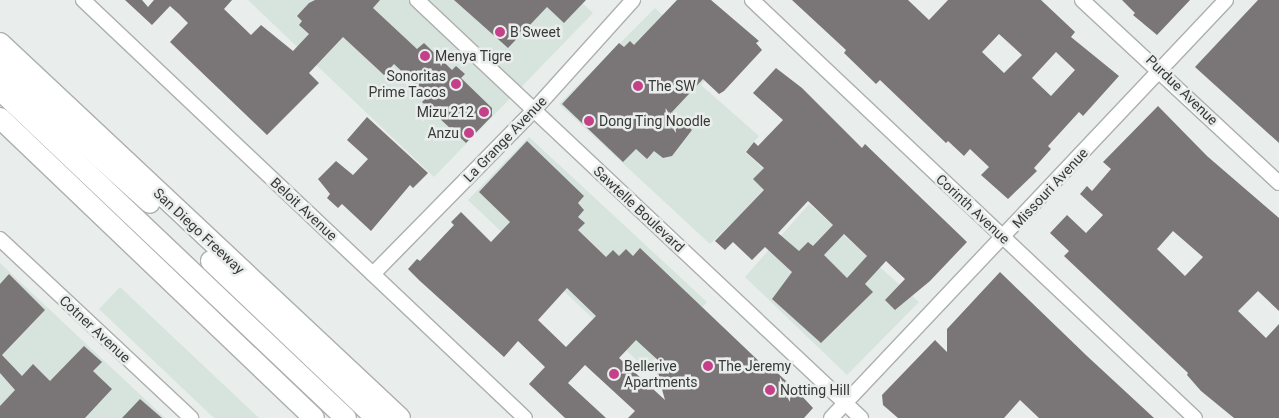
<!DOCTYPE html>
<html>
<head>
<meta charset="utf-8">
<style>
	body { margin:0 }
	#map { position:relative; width:1279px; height:418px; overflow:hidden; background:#e9edeb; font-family:Roboto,sans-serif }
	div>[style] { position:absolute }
	.built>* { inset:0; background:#d7e4de }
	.building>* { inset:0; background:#7a7678 }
	.roads { filter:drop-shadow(1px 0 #acb0ae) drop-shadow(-1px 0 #acb0ae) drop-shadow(0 1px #acb0ae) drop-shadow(0 -1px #acb0ae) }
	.minor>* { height:14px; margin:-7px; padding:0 7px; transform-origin:7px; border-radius:7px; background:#fff }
	.highway>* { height:20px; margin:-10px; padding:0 10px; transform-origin:10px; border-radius:10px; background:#fff }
	.dots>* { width:14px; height:14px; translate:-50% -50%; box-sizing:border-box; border:2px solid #e9edeb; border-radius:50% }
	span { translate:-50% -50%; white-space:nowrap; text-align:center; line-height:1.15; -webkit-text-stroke:5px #e9edeb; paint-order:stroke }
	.poi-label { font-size:14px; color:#373938 }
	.left { translate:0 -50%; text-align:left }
	.right { translate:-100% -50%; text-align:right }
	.street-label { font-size:14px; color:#373938 }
</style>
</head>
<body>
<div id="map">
	<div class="built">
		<i style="clip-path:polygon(248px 0,579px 0,593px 13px,434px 177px)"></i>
		<i style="clip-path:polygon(655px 8px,717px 67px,701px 85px,759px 136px,745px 152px,777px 181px,710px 244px,559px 104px)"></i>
		<i style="clip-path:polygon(529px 137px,707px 302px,646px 369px,468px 200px)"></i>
		<i style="clip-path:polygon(809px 204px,919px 302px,847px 375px,745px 277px)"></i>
		<i style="clip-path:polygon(0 263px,165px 418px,0 418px)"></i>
		<i style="clip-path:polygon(120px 287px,259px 418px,214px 418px,99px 309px)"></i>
	</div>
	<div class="building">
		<i style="clip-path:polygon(125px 0,142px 0,148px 7px,154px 0,232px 0,224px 9px,251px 35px,261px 25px,293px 51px,309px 34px,299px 25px,302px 21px,297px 16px,309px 3px,315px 0,380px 0,373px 8px,417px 49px,424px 43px,452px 70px,456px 66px,465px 74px,461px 78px,492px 108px,492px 116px,466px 143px,422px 102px,428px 96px,394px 64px,384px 75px,343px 37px,309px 73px,319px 83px,267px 135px,170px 42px,188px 23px,179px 14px,170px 6px,152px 25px)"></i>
		<i style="clip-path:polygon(454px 0,586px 0,564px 23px,547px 7px,508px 48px)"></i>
		<i style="clip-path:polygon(677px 0,711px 0,759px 41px,756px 43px,762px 50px,724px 91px,719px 94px,703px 79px,672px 112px,692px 130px,672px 156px,663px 158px,654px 151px,647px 159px,636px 149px,623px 162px,562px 104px,619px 43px,624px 47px,630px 41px,634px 45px)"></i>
		<i style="clip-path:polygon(evenodd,792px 0,908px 0,929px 20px,948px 0,1041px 0,1075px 32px,1071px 37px,1119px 76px,1083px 116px,1079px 112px,1048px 146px,1051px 149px,1034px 168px,1037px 171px,1008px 199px,981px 175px,989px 167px,970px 149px,964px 156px,948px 141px,946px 143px,880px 80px,876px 84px,844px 53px,846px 50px,792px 0,999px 34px,1022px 55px,1004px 73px,982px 52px,999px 34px,792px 0,1056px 52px,1075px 70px,1051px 96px,1032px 78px,1056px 52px)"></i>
		<i style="clip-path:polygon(1122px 0,1190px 0,1157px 35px,1133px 15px,1135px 13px)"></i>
		<i style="clip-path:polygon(1258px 0,1279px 0,1279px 143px,1195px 67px)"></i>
		<i style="clip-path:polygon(evenodd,776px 68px,802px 88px,862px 148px,865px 144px,967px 242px,930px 281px,895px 310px,885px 300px,905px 279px,886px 261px,865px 284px,873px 292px,821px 343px,772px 299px,792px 272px,765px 247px,752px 260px,733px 242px,725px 250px,715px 241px,764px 190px,753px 179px,764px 168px,746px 152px,754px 142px,758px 146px,783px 120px,753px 93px,776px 68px,808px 201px,833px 225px,813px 246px,808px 242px,799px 251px,778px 233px,808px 201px,776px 68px,844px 234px,867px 256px,847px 278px,824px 255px,844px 234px)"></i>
		<i style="clip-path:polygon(evenodd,1158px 106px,1207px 156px,1279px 218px,1279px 311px,1258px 291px,1238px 311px,1266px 338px,1279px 324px,1279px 418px,1234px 418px,1201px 391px,1187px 375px,1188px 373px,1064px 256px,1069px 251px,1050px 233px,1067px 215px,1086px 233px,1103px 215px,1080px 194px,1087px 186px,1092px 191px,1111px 169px,1103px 162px,1158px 106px,1173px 231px,1203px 257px,1185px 276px,1157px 249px,1173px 231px)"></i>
		<i style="clip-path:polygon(367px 117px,428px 173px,413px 188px,410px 185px,371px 231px,342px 204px,338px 208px,327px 198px,330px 194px,318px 179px,336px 161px,353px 175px,368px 159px,347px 140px)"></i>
		<i style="clip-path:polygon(evenodd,527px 141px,584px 196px,578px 203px,584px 210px,578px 217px,585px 223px,578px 230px,606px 257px,613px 250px,619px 256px,626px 249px,633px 256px,640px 248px,766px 368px,769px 365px,800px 394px,813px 408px,804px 418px,628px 418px,635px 411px,585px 365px,568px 383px,606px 418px,565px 418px,529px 384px,545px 367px,518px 341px,504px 357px,420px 281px,408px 269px,417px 259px,420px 261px,454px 225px,451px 222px,461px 212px,491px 242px,510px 222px,479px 192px,527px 141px,567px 288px,596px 316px,566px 347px,538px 320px,567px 288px,527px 141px,636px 340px,661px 363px,656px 368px,665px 400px,619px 358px,636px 340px)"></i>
		<i style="clip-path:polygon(1000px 272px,1087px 356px,1154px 418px,1039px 418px,1020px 400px,1004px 418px,898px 418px,883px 405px,882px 395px,935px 340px,947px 352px,947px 329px)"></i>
		<i style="clip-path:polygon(9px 274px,45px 310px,2px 355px,22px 376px,33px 364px,50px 381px,84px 346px,102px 362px,93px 371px,112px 389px,85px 418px,0 418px,0 406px,15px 390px,0 373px,0 284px)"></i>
		<i style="clip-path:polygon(140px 399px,162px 418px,122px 418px)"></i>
	</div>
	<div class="roads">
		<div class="minor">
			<i style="left:83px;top:0;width:608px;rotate:43.4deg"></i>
			<i style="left:417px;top:0;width:610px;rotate:43.27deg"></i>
			<i style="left:752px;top:0;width:609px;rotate:43.34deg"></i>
			<i style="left:1082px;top:0;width:269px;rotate:42.9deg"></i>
			<i style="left:0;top:239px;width:262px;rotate:43.1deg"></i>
			<i style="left:373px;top:274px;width:230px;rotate:-45.5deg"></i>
			<i style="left:534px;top:110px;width:148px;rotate:-48deg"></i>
			<i style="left:831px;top:418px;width:575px;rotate:-46.62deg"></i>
		</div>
		<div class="highway">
			<i style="left:0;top:43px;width:548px;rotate:43.15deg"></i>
			<i style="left:0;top:67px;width:202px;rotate:42.2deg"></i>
			<i style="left:0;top:90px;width:477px;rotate:43.5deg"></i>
			<i style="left:0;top:118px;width:434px;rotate:43.7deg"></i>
			<i style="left:211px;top:261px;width:228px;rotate:43.6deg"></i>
		</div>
	</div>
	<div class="dots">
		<i style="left:500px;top:32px;background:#c44189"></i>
		<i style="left:425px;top:56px;background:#c44189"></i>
		<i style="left:456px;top:84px;background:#c44189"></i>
		<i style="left:638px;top:86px;background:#c44189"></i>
		<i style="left:484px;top:112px;background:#c44189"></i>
		<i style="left:589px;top:121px;background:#c44189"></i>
		<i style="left:469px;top:133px;background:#c44189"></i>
		<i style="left:708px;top:366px;background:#c44189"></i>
		<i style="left:614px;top:374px;background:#c44189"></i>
		<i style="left:770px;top:390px;background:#c44189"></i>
	</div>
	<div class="poi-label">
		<span class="left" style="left:510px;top:32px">B Sweet</span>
		<span class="left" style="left:435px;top:56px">Menya Tigre</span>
		<span class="right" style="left:446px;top:84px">Sonoritas<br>Prime Tacos</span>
		<span class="left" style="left:648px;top:86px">The SW</span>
		<span class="right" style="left:474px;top:112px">Mizu 212</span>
		<span class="left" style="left:599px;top:121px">Dong Ting Noodle</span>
		<span class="right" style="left:459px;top:133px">Anzu</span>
		<span class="left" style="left:624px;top:374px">Bellerive<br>Apartments</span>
		<span class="left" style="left:718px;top:366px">The Jeremy</span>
		<span class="left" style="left:780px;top:390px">Notting Hill</span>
	</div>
	<div class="street-label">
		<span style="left:1182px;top:90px;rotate:44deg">Purdue Avenue</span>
		<span style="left:505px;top:139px;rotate:-46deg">La Grange Avenue</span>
		<span style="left:1050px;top:188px;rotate:-47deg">Missouri Avenue</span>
		<span style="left:304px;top:209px;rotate:43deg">Beloit Avenue</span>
		<span style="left:639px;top:209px;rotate:43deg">Sawtelle Boulevard</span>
		<span style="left:973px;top:209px;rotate:43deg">Corinth Avenue</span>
		<span style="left:199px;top:231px;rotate:43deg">San Diego Freeway</span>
		<span style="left:95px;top:329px;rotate:43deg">Cotner Avenue</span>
	</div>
</div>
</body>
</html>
